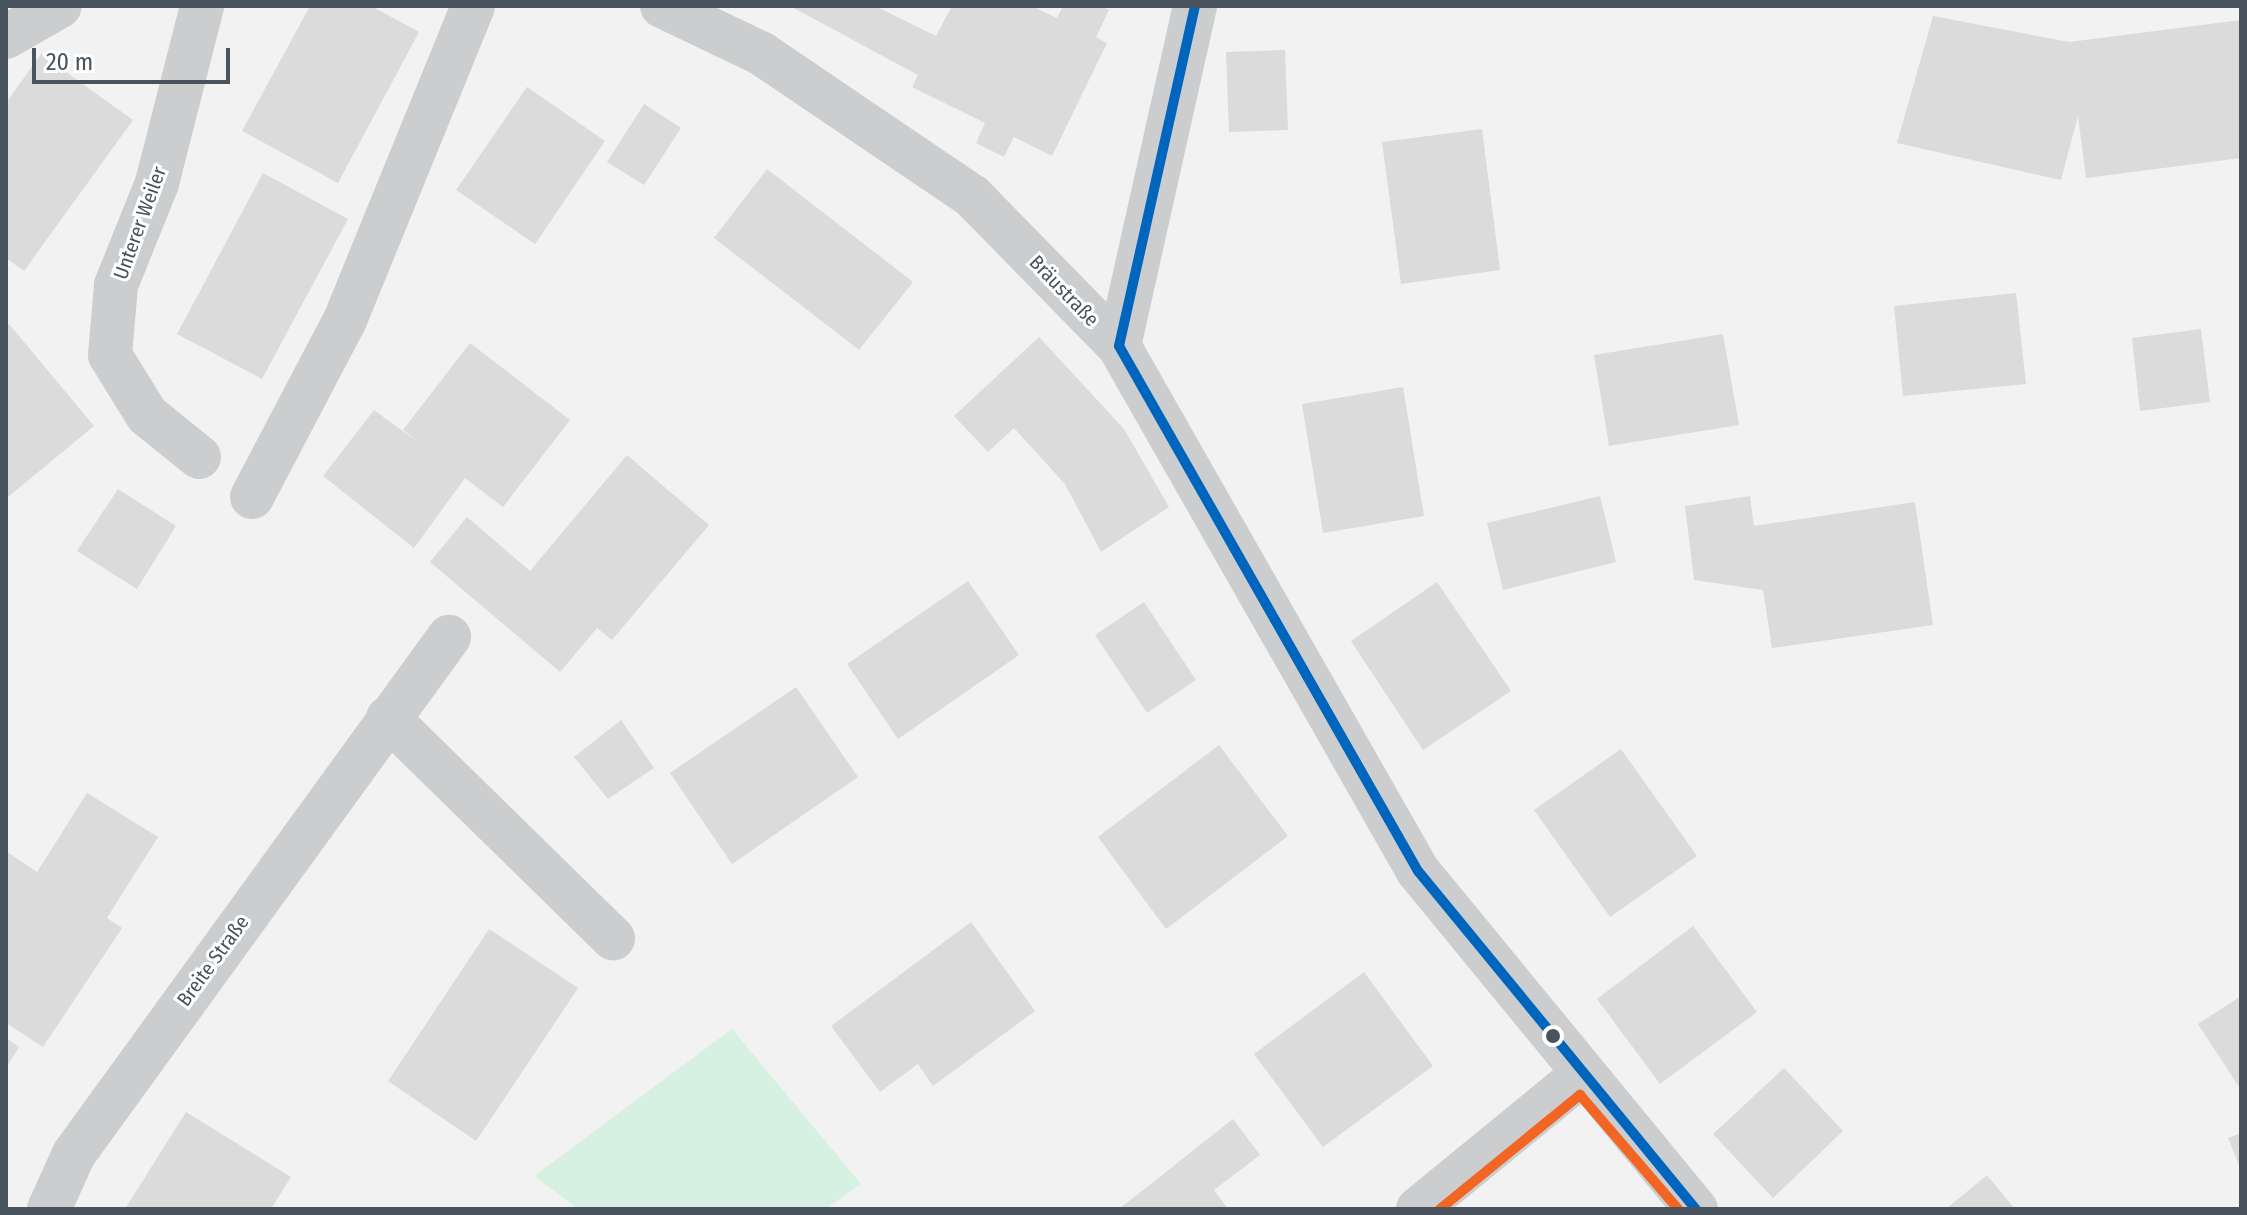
<!DOCTYPE html>
<html>
<head>
<meta charset="utf-8">
<style>
	body { margin:0 }
	#map { position:relative; width:2247px; height:1215px; overflow:hidden; background:#f2f2f2; font-family:"Fira Sans Condensed",sans-serif }
	div>[style] { position:absolute }
	.green>* { inset:0; background:#d6f1e2 }
	.building>* { inset:0; background:#dbdbdc }
	.minor>* { height:44px; margin:-22px; padding:0 22px; transform-origin:22px; border-radius:22px; background:#cbcdcf }
	.bus-1>* { height:10px; margin:-5px; padding:0 5px; transform-origin:5px; border-radius:5px; background:#0065bd }
	.bus-2>* { height:10px; margin:-5px; padding:0 5px; transform-origin:5px; border-radius:5px; background:#f26522 }
	.dots>* { width:22px; height:22px; translate:-50% -50%; box-sizing:border-box; border:4px solid #fff; border-radius:50% }
	span { translate:-50% -50%; white-space:nowrap; text-align:center; line-height:1.15; -webkit-text-stroke:6px #fff; paint-order:stroke }
	.street-label { font-size:20px; color:#48535e }
	.frame { position:absolute; inset:0; border:8px solid #48535e; pointer-events:none }
	.scale { position:absolute; left:32px; top:48px; width:198px; height:36px; box-sizing:border-box; border:4px solid #48535e; border-top:0; padding-left:10px; font-size:24px; line-height:28px; white-space:nowrap; color:#48535e; -webkit-text-stroke:6px #fff; paint-order:stroke }
</style>
</head>
<body>
<div id="map">
	<div class="green">
		<i style="clip-path:polygon(732px 1029px,861px 1184px,825px 1209px,578px 1209px,534px 1176px)"></i>
	</div>
	<div class="building">
		<i style="clip-path:polygon(310px 6px,371px 6px,419px 32px,338px 183px,242px 131px)"></i>
		<i style="clip-path:polygon(790px 6px,875px 6px,936px 36px,952px 6px,1032px 6px,1057px 18px,1063px 6px,1101px 6px,1109px 10px,1096px 37px,1107px 43px,1052px 156px,1014px 137px,1004px 157px,976px 143px,985px 123px,912px 87px,918px 75px)"></i>
		<i style="clip-path:polygon(1933px 16px,2069px 42px,2241px 20px,2241px 158px,2086px 178px,2078px 116px,2061px 180px,1897px 143px)"></i>
		<i style="clip-path:polygon(1285px 50px,1288px 130px,1229px 132px,1226px 52px)"></i>
		<i style="clip-path:polygon(41px 54px,133px 120px,24px 271px,6px 258px,6px 103px)"></i>
		<i style="clip-path:polygon(527px 87px,605px 141px,535px 244px,456px 190px)"></i>
		<i style="clip-path:polygon(644px 104px,681px 128px,644px 185px,607px 162px)"></i>
		<i style="clip-path:polygon(1482px 129px,1500px 270px,1401px 284px,1382px 142px)"></i>
		<i style="clip-path:polygon(767px 169px,913px 282px,859px 350px,714px 238px)"></i>
		<i style="clip-path:polygon(263px 173px,348px 219px,262px 379px,177px 334px)"></i>
		<i style="clip-path:polygon(2016px 293px,2026px 384px,1903px 396px,1894px 306px)"></i>
		<i style="clip-path:polygon(9px 324px,94px 426px,8px 497px,6px 326px)"></i>
		<i style="clip-path:polygon(2201px 329px,2210px 402px,2140px 411px,2132px 338px)"></i>
		<i style="clip-path:polygon(1723px 334px,1739px 425px,1609px 446px,1594px 355px)"></i>
		<i style="clip-path:polygon(1039px 337px,1124px 429px,1169px 507px,1101px 552px,1065px 484px,1014px 428px,988px 452px,954px 416px)"></i>
		<i style="clip-path:polygon(470px 343px,570px 420px,503px 507px,465px 478px,414px 548px,323px 476px,374px 410px,419px 443px,403px 430px)"></i>
		<i style="clip-path:polygon(1403px 387px,1424px 516px,1323px 533px,1302px 404px)"></i>
		<i style="clip-path:polygon(627px 455px,709px 525px,612px 640px,597px 628px,560px 672px,430px 562px,467px 517px,530px 571px)"></i>
		<i style="clip-path:polygon(118px 489px,176px 526px,137px 589px,77px 551px)"></i>
		<i style="clip-path:polygon(1600px 496px,1616px 562px,1503px 590px,1487px 523px)"></i>
		<i style="clip-path:polygon(1750px 496px,1754px 526px,1915px 502px,1933px 625px,1772px 648px,1763px 590px,1694px 580px,1685px 506px)"></i>
		<i style="clip-path:polygon(968px 581px,1019px 655px,898px 739px,847px 664px)"></i>
		<i style="clip-path:polygon(1437px 582px,1511px 691px,1423px 750px,1351px 641px)"></i>
		<i style="clip-path:polygon(1144px 602px,1196px 680px,1147px 713px,1095px 635px)"></i>
		<i style="clip-path:polygon(796px 687px,858px 777px,732px 864px,670px 773px)"></i>
		<i style="clip-path:polygon(621px 720px,654px 768px,608px 799px,574px 757px)"></i>
		<i style="clip-path:polygon(1219px 745px,1288px 836px,1166px 929px,1098px 837px)"></i>
		<i style="clip-path:polygon(1621px 749px,1697px 856px,1610px 917px,1534px 810px)"></i>
		<i style="clip-path:polygon(87px 793px,158px 837px,107px 918px,122px 928px,43px 1047px,6px 1023px,6px 851px,37px 872px)"></i>
		<i style="clip-path:polygon(971px 922px,1035px 1011px,933px 1086px,918px 1064px,880px 1092px,831px 1026px)"></i>
		<i style="clip-path:polygon(1693px 926px,1757px 1012px,1660px 1084px,1597px 999px)"></i>
		<i style="clip-path:polygon(489px 929px,578px 988px,476px 1141px,388px 1081px)"></i>
		<i style="clip-path:polygon(1364px 972px,1433px 1066px,1323px 1147px,1254px 1054px)"></i>
		<i style="clip-path:polygon(2241px 996px,2241px 1090px,2198px 1024px)"></i>
		<i style="clip-path:polygon(6px 1038px,19px 1047px,6px 1068px)"></i>
		<i style="clip-path:polygon(1784px 1068px,1843px 1131px,1773px 1198px,1713px 1134px)"></i>
		<i style="clip-path:polygon(186px 1112px,291px 1177px,271px 1209px,125px 1209px)"></i>
		<i style="clip-path:polygon(1233px 1119px,1260px 1155px,1214px 1190px,1228px 1209px,1119px 1209px)"></i>
		<i style="clip-path:polygon(2241px 1133px,2241px 1170px,2228px 1138px)"></i>
		<i style="clip-path:polygon(1987px 1175px,2015px 1209px,1946px 1209px)"></i>
	</div>
	<div class="minor">
		<i style="left:662px;top:6px;width:111px;rotate:25.6deg"></i>
		<i style="left:762px;top:54px;width:254px;rotate:34.1deg"></i>
		<i style="left:972px;top:196px;width:210px;rotate:45.6deg"></i>
		<i style="left:1119px;top:346px;width:604px;rotate:60.34deg"></i>
		<i style="left:1418px;top:871px;width:438px;rotate:50.6deg"></i>
		<i style="left:6px;top:37px;width:62px;rotate:-29.9deg"></i>
		<i style="left:1119px;top:346px;width:348px;rotate:-77.4deg"></i>
		<i style="left:199px;top:457px;width:67px;rotate:-141.1deg"></i>
		<i style="left:147px;top:415px;width:70px;rotate:-121.7deg"></i>
		<i style="left:110px;top:355px;width:70px;rotate:-85.1deg"></i>
		<i style="left:116px;top:285px;width:110px;rotate:-68.1deg"></i>
		<i style="left:157px;top:183px;width:183px;rotate:-75.7deg"></i>
		<i style="left:252px;top:497px;width:200px;rotate:-62.3deg"></i>
		<i style="left:345px;top:320px;width:339px;rotate:-67.8deg"></i>
		<i style="left:388px;top:718px;width:315px;rotate:44.4deg"></i>
		<i style="left:49px;top:1209px;width:60px;rotate:-65.6deg"></i>
		<i style="left:74px;top:1154px;width:639px;rotate:-54.05deg"></i>
		<i style="left:1418px;top:1209px;width:212px;rotate:-39.3deg"></i>
	</div>
	<div class="bus-1">
		<i style="left:1195px;top:6px;width:348px;rotate:102.6deg"></i>
		<i style="left:1119px;top:346px;width:604px;rotate:60.34deg"></i>
		<i style="left:1418px;top:871px;width:438px;rotate:50.6deg"></i>
	</div>
	<div class="bus-2">
		<i style="left:1440px;top:1209px;width:181px;rotate:-39.2deg"></i>
		<i style="left:1580px;top:1095px;width:150px;rotate:49.3deg"></i>
	</div>
	<div class="dots">
		<i style="left:1553px;top:1036px;background:#48535e"></i>
	</div>
	<div class="street-label">
		<span style="left:140px;top:223px;rotate:-70deg">Unterer Weiler</span>
		<span style="left:1064px;top:291px;rotate:46deg">Bräustraße</span>
		<span style="left:213px;top:961px;rotate:-54deg">Breite Straße</span>
	</div>
	<div class="frame"></div>
	<div class="scale">20 m</div>
</div>
</body>
</html>
